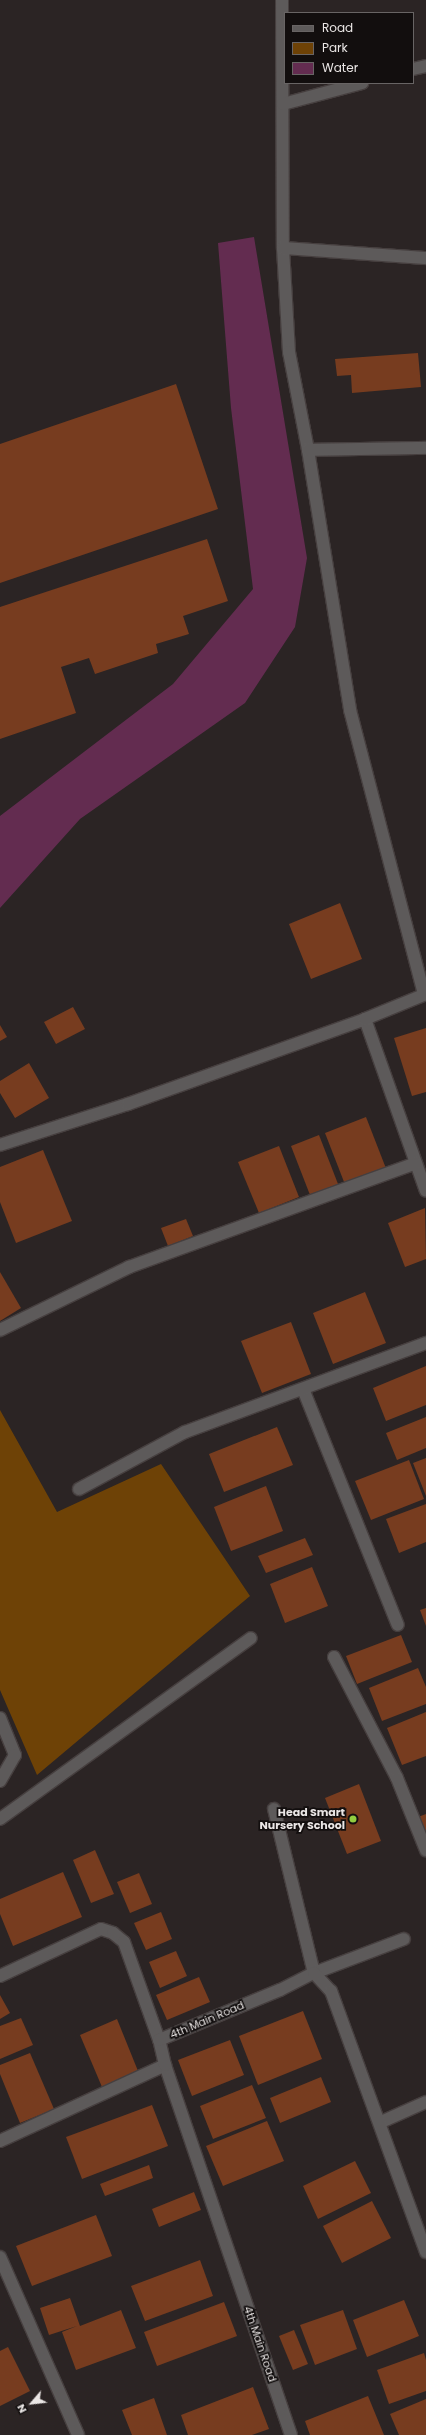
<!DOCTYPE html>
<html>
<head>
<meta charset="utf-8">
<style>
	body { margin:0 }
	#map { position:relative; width:426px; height:2435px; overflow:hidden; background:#2b2424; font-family:Poppins,sans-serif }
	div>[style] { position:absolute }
	.green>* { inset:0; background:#6e4206 }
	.water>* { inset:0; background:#632c50 }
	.building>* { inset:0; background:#773c1f }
	.roads { filter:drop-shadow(1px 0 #463f3f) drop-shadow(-1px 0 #463f3f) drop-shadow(0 1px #463f3f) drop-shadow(0 -1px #463f3f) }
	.minor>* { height:12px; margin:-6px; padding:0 6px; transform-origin:6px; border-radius:6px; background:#5d5a5a }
	.dots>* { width:11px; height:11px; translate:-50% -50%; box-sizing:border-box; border:2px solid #120e0e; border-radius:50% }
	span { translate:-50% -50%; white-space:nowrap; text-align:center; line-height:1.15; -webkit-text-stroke:3.5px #120e0e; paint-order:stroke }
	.poi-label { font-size:11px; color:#eae6e5; font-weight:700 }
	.right { translate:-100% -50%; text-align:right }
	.street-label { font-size:11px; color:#eae6e5 }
	.legend { position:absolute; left:284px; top:12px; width:130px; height:72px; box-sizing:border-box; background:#120e0e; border:1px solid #686464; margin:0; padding:5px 7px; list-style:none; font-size:12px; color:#eae6e5 }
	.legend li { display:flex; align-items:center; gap:8px; height:20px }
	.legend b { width:20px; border:1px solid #686464 }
	.north { position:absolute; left:12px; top:2383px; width:40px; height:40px; -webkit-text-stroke:3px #120e0e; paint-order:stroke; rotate:242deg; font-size:11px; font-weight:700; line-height:16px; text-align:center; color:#eae6e5 }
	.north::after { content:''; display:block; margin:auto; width:14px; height:18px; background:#eae6e5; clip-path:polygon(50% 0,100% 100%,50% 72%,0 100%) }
</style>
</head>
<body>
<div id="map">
	<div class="green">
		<i style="clip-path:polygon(0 1410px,57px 1512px,161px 1464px,250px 1596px,37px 1775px,0 1690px)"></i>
	</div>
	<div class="water">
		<i style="clip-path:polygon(254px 237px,307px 558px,295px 627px,245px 703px,80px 819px,0 908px,0 816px,173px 684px,253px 589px,231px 408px,218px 243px)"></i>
	</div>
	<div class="building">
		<i style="clip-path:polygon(418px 353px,421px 387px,352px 393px,351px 375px,337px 376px,335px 359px)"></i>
		<i style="clip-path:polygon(176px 384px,218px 509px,0 583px,0 444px)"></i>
		<i style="clip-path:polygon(207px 539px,228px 601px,183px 616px,189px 634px,156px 644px,158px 653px,95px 674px,89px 658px,61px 667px,76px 713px,0 739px,0 607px)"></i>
		<i style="clip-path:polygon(340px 903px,362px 959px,311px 979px,289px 924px)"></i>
		<i style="clip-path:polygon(73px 1007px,85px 1029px,56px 1044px,44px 1022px)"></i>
		<i style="clip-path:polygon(0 1025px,7px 1037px,0 1041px)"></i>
		<i style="clip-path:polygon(426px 1028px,426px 1092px,412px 1096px,394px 1038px)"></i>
		<i style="clip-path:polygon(29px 1063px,49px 1098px,15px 1118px,0 1093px,0 1081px)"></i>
		<i style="clip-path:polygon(366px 1117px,387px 1171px,346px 1187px,325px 1133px)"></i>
		<i style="clip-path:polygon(319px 1135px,338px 1184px,310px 1195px,291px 1146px)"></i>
		<i style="clip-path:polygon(279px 1146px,299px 1197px,259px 1213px,238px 1162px)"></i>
		<i style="clip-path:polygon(43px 1150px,72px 1221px,16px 1243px,0 1202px,0 1167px)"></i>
		<i style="clip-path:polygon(425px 1208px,426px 1259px,405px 1267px,388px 1223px)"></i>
		<i style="clip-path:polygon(186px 1219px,193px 1236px,168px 1246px,161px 1228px)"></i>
		<i style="clip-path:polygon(0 1272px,21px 1308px,0 1321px)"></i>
		<i style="clip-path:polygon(365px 1292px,386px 1343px,333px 1364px,313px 1313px)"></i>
		<i style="clip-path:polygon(291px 1322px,311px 1374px,262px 1393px,241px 1341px)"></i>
		<i style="clip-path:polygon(426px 1366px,426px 1405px,386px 1421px,373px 1388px)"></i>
		<i style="clip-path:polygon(426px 1417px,426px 1448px,397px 1460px,386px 1433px)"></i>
		<i style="clip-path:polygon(277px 1427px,293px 1465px,224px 1492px,209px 1454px)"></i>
		<i style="clip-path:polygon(426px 1458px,426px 1496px,413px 1463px)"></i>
		<i style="clip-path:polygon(409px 1460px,424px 1499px,371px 1520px,355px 1481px)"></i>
		<i style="clip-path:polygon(266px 1486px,283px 1531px,231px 1551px,214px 1507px)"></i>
		<i style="clip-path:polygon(426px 1504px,426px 1542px,399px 1553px,386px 1519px)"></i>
		<i style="clip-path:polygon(305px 1538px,313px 1555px,266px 1573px,258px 1556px)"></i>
		<i style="clip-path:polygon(312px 1567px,328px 1606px,285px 1623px,270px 1584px)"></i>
		<i style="clip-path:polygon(426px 1608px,426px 1626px,420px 1610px)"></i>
		<i style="clip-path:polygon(401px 1635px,412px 1662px,357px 1684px,346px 1656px)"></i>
		<i style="clip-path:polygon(418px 1668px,426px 1687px,426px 1704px,382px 1721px,369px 1688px)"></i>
		<i style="clip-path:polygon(426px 1712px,426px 1756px,402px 1765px,387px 1728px)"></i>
		<i style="clip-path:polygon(359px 1784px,381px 1841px,347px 1854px,325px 1798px)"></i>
		<i style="clip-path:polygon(426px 1814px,426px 1836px,418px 1817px)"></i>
		<i style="clip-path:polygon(95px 1850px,114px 1894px,91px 1903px,73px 1860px)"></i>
		<i style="clip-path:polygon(63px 1872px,82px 1917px,13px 1946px,0 1914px,0 1899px)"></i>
		<i style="clip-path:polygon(139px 1873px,152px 1904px,130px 1913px,117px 1882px)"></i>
		<i style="clip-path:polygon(161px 1912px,172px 1939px,146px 1950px,134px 1923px)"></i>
		<i style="clip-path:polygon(176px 1951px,187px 1976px,160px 1988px,149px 1962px)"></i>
		<i style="clip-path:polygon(199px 1977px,210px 2002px,167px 2020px,156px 1995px)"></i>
		<i style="clip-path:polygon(0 1995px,10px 2013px,0 2019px)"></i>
		<i style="clip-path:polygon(303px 2011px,322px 2059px,258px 2085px,239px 2036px)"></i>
		<i style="clip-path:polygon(21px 2018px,33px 2045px,0 2059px,0 2026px)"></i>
		<i style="clip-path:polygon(117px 2019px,138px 2071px,102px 2087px,80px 2035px)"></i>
		<i style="clip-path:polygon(230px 2040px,244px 2075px,192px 2096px,178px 2060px)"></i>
		<i style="clip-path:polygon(30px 2053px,54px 2109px,20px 2123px,0 2074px,0 2065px)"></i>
		<i style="clip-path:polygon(321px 2077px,331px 2102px,280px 2123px,270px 2098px)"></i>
		<i style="clip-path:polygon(252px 2085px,266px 2118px,213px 2139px,200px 2106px)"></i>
		<i style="clip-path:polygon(152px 2105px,168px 2146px,82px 2179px,66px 2137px)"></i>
		<i style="clip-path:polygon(267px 2121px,284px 2161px,223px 2186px,206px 2146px)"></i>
		<i style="clip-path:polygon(355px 2161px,371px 2193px,318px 2219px,303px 2186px)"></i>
		<i style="clip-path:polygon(149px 2165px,153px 2178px,105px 2196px,100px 2184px)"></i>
		<i style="clip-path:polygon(194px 2192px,201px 2210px,159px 2227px,152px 2209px)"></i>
		<i style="clip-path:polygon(372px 2201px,391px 2238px,342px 2263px,323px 2226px)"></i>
		<i style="clip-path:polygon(96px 2215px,112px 2256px,32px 2286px,16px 2246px)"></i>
		<i style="clip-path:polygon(200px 2260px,213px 2296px,145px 2321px,131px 2286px)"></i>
		<i style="clip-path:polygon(70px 2298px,80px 2326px,121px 2310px,136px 2348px,76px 2370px,62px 2332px,77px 2326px,49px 2335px,40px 2308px)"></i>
		<i style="clip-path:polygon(404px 2300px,419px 2336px,367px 2357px,353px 2320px)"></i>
		<i style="clip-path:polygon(224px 2302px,237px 2336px,157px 2366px,144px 2332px)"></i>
		<i style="clip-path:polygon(343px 2310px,357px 2349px,315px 2365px,300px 2325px)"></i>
		<i style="clip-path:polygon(294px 2330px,308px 2364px,293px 2370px,279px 2336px)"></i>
		<i style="clip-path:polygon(8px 2347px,30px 2391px,0 2406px,0 2351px)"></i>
		<i style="clip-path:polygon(424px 2353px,426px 2360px,426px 2391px,389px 2404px,377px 2370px)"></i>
		<i style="clip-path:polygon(253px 2387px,269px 2429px,252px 2435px,188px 2435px,181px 2415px)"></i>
		<i style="clip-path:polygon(368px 2396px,384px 2435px,310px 2435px,305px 2421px)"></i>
		<i style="clip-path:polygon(154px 2398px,167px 2435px,132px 2435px,122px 2410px)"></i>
		<i style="clip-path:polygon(426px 2399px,426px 2435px,399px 2435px,390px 2414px)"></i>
	</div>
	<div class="roads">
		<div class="minor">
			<i style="left:282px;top:0;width:248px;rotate:89.8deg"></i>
			<i style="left:283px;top:248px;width:104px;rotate:86.7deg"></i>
			<i style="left:289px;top:352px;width:100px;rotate:79deg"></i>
			<i style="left:308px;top:450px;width:263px;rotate:80.8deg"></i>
			<i style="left:350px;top:710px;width:294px;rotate:75.4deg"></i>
			<i style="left:413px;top:69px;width:13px;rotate:-13deg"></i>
			<i style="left:283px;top:104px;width:82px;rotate:-14.9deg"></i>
			<i style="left:283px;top:248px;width:143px;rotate:4deg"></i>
			<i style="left:308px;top:450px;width:118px;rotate:-1deg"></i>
			<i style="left:365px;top:1019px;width:182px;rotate:70.5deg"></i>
			<i style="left:0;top:1145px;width:134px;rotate:-17.8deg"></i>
			<i style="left:128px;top:1104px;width:252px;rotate:-19.7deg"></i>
			<i style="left:365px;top:1019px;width:66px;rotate:-22.3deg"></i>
			<i style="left:0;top:1330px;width:144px;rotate:-26deg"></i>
			<i style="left:129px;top:1267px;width:305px;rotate:-19.9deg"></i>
			<i style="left:303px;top:1389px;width:254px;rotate:68.1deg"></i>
			<i style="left:79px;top:1489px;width:120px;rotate:-28.3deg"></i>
			<i style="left:185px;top:1432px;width:257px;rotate:-20.3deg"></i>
			<i style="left:334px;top:1657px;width:136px;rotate:62.5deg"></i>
			<i style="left:397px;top:1778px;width:78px;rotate:68.1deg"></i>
			<i style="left:0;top:1718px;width:40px;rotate:68deg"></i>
			<i style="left:15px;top:1755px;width:30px;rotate:120deg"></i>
			<i style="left:274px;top:1809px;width:169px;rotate:76.3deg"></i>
			<i style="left:314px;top:1973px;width:96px;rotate:-20.7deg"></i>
			<i style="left:0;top:1819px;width:309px;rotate:-35.8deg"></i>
			<i style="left:0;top:1976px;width:111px;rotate:-25deg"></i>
			<i style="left:101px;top:1929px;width:13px;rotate:18deg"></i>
			<i style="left:113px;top:1933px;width:14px;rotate:39deg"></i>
			<i style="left:124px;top:1942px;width:104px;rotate:70.3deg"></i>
			<i style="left:381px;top:2122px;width:49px;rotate:-24deg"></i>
			<i style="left:0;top:2141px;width:182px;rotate:-24.7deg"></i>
			<i style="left:0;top:2257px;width:194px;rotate:66.3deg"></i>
			<i style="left:291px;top:2435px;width:391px;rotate:-108.8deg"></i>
			<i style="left:165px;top:2065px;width:26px;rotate:-103deg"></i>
			<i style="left:159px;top:2040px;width:131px;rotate:-22.5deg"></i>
			<i style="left:280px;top:1990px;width:38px;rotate:-27deg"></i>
			<i style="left:314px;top:1973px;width:25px;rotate:47deg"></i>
			<i style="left:331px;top:1991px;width:278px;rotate:70deg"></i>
		</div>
	</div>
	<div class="dots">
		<i style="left:353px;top:1819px;background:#91cd40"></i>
	</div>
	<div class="poi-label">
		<span class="right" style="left:345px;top:1819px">Head Smart<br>Nursery School</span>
	</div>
	<div class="street-label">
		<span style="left:207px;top:2020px;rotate:-23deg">4th Main Road</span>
		<span style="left:260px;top:2344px;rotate:71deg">4th Main Road</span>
	</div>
	<ul class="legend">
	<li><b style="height:5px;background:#5d5a5a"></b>Road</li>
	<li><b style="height:11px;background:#6e4206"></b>Park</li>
	<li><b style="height:11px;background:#632c50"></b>Water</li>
	</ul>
	<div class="north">N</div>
</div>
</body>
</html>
